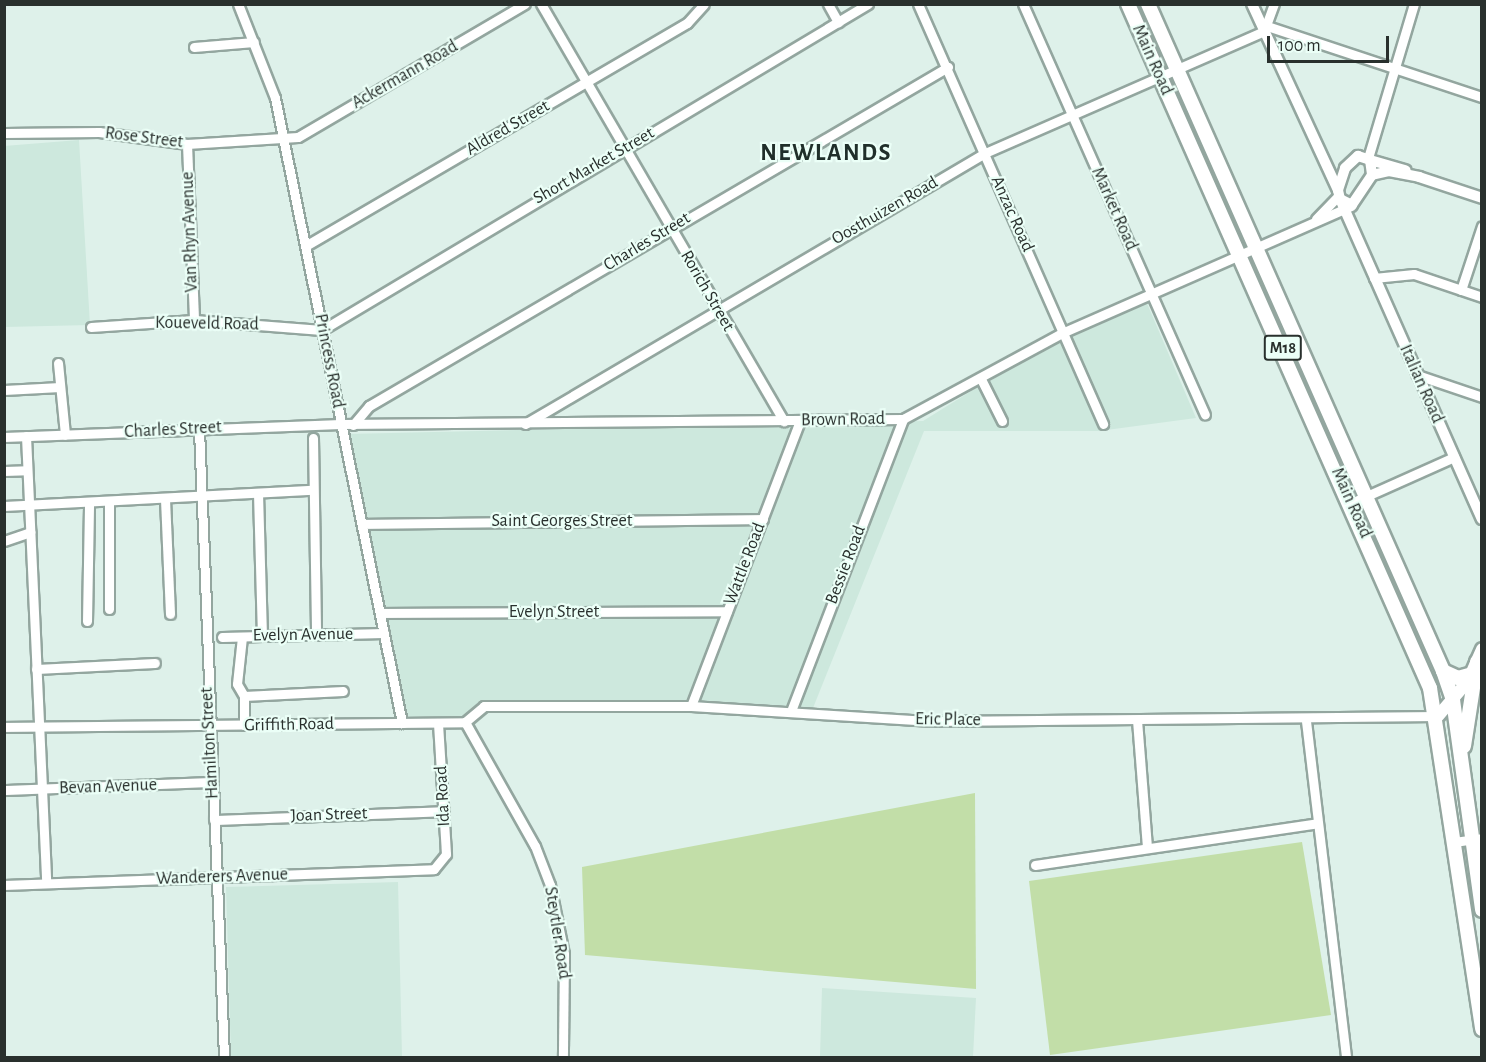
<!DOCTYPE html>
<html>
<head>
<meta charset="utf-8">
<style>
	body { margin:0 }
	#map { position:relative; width:1486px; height:1062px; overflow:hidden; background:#def1ea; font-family:"Alegreya Sans",sans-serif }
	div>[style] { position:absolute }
	.built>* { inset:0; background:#cde8dd }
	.green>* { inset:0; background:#c2dea8 }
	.roads { filter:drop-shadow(2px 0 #93a69f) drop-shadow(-2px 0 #93a69f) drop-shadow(0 2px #93a69f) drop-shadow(0 -2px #93a69f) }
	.minor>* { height:9px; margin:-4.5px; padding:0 4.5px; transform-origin:4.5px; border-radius:4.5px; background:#fff }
	.tertiary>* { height:10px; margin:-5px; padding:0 5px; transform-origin:5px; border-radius:5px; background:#fff }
	.secondary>* { height:12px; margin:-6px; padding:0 6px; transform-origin:6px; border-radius:6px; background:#fff }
	.primary>* { height:14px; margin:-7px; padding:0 7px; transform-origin:7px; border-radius:7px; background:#fff }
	span { translate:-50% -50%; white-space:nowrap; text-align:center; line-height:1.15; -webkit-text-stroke:4.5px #ebfff7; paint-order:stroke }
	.shield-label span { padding:2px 4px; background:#ebfff7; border:2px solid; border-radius:4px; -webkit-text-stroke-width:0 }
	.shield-label { font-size:16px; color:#29302d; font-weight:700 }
	.street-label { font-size:18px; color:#29302d }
	.district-label { font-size:24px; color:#202f2a; font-weight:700; letter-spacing:1.5px }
	.frame { position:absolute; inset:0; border:6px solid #29302d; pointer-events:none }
	.scale { position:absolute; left:1267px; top:36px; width:122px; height:27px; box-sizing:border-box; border:3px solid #29302d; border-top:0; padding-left:8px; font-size:18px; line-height:21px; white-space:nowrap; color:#29302d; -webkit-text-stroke:4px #ebfff7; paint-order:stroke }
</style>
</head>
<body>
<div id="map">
	<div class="built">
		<i style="clip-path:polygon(79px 140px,90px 325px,5px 327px,4px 146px)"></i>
		<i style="clip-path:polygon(1146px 301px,1196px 418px,1099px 431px,924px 431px,811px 713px,498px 705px,473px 726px,407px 722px,347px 434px,923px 421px,1058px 337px)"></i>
		<i style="clip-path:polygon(398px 882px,402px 1057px,231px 1057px,226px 887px)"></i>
		<i style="clip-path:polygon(822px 988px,976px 998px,973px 1057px,820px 1057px)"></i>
	</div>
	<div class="green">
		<i style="clip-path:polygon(975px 793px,976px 989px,585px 955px,582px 867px)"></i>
		<i style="clip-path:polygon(1302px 842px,1331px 1015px,1050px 1055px,1029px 881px)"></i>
	</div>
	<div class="roads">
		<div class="minor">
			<i style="left:238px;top:4px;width:101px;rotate:68.5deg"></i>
			<i style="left:275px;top:98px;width:638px;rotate:78.51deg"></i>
			<i style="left:541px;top:4px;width:483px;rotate:59.8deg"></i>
			<i style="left:828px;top:4px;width:21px;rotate:61deg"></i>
			<i style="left:918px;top:4px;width:459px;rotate:66.2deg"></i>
			<i style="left:1023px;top:4px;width:449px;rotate:66.1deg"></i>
			<i style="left:1267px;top:26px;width:226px;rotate:18.3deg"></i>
			<i style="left:194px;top:47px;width:60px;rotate:-4.8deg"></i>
			<i style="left:4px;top:133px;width:95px;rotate:-0.6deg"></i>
			<i style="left:99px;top:132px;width:89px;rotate:7.8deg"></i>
			<i style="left:187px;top:144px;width:111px;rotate:-3.6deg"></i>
			<i style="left:298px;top:137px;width:263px;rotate:-30.4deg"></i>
			<i style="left:187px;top:144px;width:176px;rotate:87.7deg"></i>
			<i style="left:1368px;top:158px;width:161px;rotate:-73.4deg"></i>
			<i style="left:1316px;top:219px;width:32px;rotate:-46deg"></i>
			<i style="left:307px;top:245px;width:440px;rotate:-30.3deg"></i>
			<i style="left:687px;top:23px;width:25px;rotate:-48deg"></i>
			<i style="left:1374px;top:278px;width:40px;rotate:-5.7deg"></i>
			<i style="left:1414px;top:274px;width:72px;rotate:18.7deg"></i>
			<i style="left:1461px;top:290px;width:67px;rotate:-71.8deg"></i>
			<i style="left:91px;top:327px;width:103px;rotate:-3.9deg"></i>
			<i style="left:194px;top:320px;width:128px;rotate:4.5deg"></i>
			<i style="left:322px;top:330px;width:636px;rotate:-30.84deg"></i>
			<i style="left:58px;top:363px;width:72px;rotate:84.4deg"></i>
			<i style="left:1417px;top:375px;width:69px;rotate:18.7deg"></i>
			<i style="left:981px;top:379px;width:47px;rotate:63.4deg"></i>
			<i style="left:4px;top:390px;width:56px;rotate:-3.1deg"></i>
			<i style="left:525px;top:424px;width:534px;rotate:-30.5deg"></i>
			<i style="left:985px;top:153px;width:305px;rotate:-23.6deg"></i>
			<i style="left:1264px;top:31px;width:29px;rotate:-70deg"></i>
			<i style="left:353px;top:425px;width:25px;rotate:-50deg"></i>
			<i style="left:369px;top:406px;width:671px;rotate:-30.35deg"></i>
			<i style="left:199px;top:429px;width:629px;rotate:87.72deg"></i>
			<i style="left:26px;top:436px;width:447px;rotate:87.4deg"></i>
			<i style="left:4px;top:437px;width:337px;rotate:-2.2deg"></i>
			<i style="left:341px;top:424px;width:562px;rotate:-0.51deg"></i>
			<i style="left:903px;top:419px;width:183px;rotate:-28.4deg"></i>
			<i style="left:1064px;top:332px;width:313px;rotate:-23.7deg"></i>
			<i style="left:313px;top:438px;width:197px;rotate:89.1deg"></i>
			<i style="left:4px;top:471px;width:23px;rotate:-2deg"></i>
			<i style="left:258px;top:493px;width:143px;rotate:88.4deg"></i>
			<i style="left:165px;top:499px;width:115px;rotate:87.5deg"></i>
			<i style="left:1351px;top:503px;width:113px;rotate:-24.1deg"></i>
			<i style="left:4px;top:506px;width:309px;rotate:-3deg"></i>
			<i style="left:362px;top:524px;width:401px;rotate:-0.7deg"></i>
			<i style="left:4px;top:541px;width:28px;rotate:-19deg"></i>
			<i style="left:109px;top:609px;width:107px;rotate:-90deg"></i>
			<i style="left:380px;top:613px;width:347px;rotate:-0.3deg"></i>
			<i style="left:87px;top:621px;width:118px;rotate:-89deg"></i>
			<i style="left:222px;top:637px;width:162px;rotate:-1.4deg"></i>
			<i style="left:242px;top:637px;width:47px;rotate:96.1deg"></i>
			<i style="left:237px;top:684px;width:14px;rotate:60deg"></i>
			<i style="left:244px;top:696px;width:99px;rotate:-2.9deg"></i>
			<i style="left:36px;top:669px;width:119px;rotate:-2.9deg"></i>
			<i style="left:244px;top:696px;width:29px;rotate:90deg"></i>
			<i style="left:691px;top:706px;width:305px;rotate:-69.1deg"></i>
			<i style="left:791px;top:711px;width:313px;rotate:-69deg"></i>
			<i style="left:1137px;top:720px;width:128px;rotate:85.5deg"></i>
			<i style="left:1306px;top:721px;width:339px;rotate:83.2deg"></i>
			<i style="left:465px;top:722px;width:25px;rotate:-40deg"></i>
			<i style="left:484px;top:706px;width:207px"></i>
			<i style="left:691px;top:706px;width:237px;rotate:3.6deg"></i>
			<i style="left:928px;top:721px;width:510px;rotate:-0.56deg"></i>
			<i style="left:465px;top:722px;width:142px;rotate:60.6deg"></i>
			<i style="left:535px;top:846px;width:42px;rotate:69deg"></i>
			<i style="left:550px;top:885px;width:70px;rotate:78.5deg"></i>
			<i style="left:564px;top:954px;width:104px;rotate:90.6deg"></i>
			<i style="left:4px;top:727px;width:461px;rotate:-0.6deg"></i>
			<i style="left:4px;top:790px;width:208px;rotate:-2.2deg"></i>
			<i style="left:214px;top:820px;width:230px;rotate:-2.2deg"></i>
			<i style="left:1454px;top:842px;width:28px;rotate:-8deg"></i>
			<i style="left:1035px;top:865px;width:282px;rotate:-8.4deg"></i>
			<i style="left:4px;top:885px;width:430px;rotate:-2.1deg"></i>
			<i style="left:434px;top:869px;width:19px;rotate:-51deg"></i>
			<i style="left:446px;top:854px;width:130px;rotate:-93.5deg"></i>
		</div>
		<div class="tertiary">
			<i style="left:1252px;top:4px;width:205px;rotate:65.2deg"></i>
			<i style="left:1358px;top:156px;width:13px;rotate:18deg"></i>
			<i style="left:1370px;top:160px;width:15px;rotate:82deg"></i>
			<i style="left:1372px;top:175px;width:36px;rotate:124deg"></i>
			<i style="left:1352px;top:205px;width:13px;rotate:-153deg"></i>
			<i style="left:1340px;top:199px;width:9px;rotate:-103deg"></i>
			<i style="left:1338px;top:190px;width:23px;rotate:-72deg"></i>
			<i style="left:1345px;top:168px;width:18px;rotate:-43deg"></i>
			<i style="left:1370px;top:160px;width:37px;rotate:16deg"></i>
			<i style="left:1372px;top:175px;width:17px;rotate:-13deg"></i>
			<i style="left:1389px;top:171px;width:31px;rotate:11deg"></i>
			<i style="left:1419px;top:177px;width:66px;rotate:18.4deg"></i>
			<i style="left:1340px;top:199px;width:350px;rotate:66.1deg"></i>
		</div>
		<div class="secondary">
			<i style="left:1438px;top:716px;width:46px;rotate:-49.4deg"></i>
			<i style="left:1468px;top:681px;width:35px;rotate:-66deg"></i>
		</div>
		<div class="primary">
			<i style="left:1128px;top:4px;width:748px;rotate:66.18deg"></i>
			<i style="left:1430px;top:688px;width:345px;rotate:81.3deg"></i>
			<i style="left:1148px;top:4px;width:729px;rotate:66.14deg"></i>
			<i style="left:1443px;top:671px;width:31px;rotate:71deg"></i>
			<i style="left:1453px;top:700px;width:212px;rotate:82.1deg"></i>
			<i style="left:1443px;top:671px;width:17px;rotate:25deg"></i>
			<i style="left:1458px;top:678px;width:15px;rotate:-16deg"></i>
			<i style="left:1464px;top:746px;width:85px;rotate:-81.2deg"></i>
		</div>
	</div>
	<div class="shield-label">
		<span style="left:1283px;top:348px">M18</span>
	</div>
	<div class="street-label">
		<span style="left:1152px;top:60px;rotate:66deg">Main Road</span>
		<span style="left:405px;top:75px;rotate:-30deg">Ackermann Road</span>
		<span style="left:508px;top:128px;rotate:-30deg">Aldred Street</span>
		<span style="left:144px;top:138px;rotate:7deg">Rose Street</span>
		<span style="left:594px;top:166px;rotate:-30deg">Short Market Street</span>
		<span style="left:1114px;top:209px;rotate:66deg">Market Road</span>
		<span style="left:885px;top:211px;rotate:-30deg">Oosthuizen Road</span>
		<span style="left:1012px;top:214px;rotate:66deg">Anzac Road</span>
		<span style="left:190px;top:232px;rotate:-92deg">Van Rhyn Avenue</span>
		<span style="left:647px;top:242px;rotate:-31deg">Charles Street</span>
		<span style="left:707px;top:291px;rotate:60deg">Rorich Street</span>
		<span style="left:207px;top:324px;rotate:1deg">Koueveld Road</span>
		<span style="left:329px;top:361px;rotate:79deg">Princess Road</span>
		<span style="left:1421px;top:384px;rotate:66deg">Italian Road</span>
		<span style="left:843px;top:420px;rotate:-1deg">Brown Road</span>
		<span style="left:173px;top:430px;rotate:-3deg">Charles Street</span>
		<span style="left:1351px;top:503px;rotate:66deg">Main Road</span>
		<span style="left:562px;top:521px">Saint Georges Street</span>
		<span style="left:745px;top:564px;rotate:-69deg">Wattle Road</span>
		<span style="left:846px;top:565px;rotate:-69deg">Bessie Road</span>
		<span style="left:554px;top:612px">Evelyn Street</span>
		<span style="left:303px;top:635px;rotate:-1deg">Evelyn Avenue</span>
		<span style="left:948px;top:720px;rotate:1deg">Eric Place</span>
		<span style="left:289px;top:725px;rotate:-1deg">Griffith Road</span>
		<span style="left:210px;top:743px;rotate:-93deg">Hamilton Street</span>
		<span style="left:108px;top:787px;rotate:-2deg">Bevan Avenue</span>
		<span style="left:443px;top:796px;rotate:-93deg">Ida Road</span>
		<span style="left:329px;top:815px;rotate:-2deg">Joan Street</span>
		<span style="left:222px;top:877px;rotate:-2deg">Wanderers Avenue</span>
		<span style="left:557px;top:933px;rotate:81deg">Steytler Road</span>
	</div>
	<div class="district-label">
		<span style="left:826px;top:154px">NEWLANDS</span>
	</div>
	<div class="frame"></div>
	<div class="scale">100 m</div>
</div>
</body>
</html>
